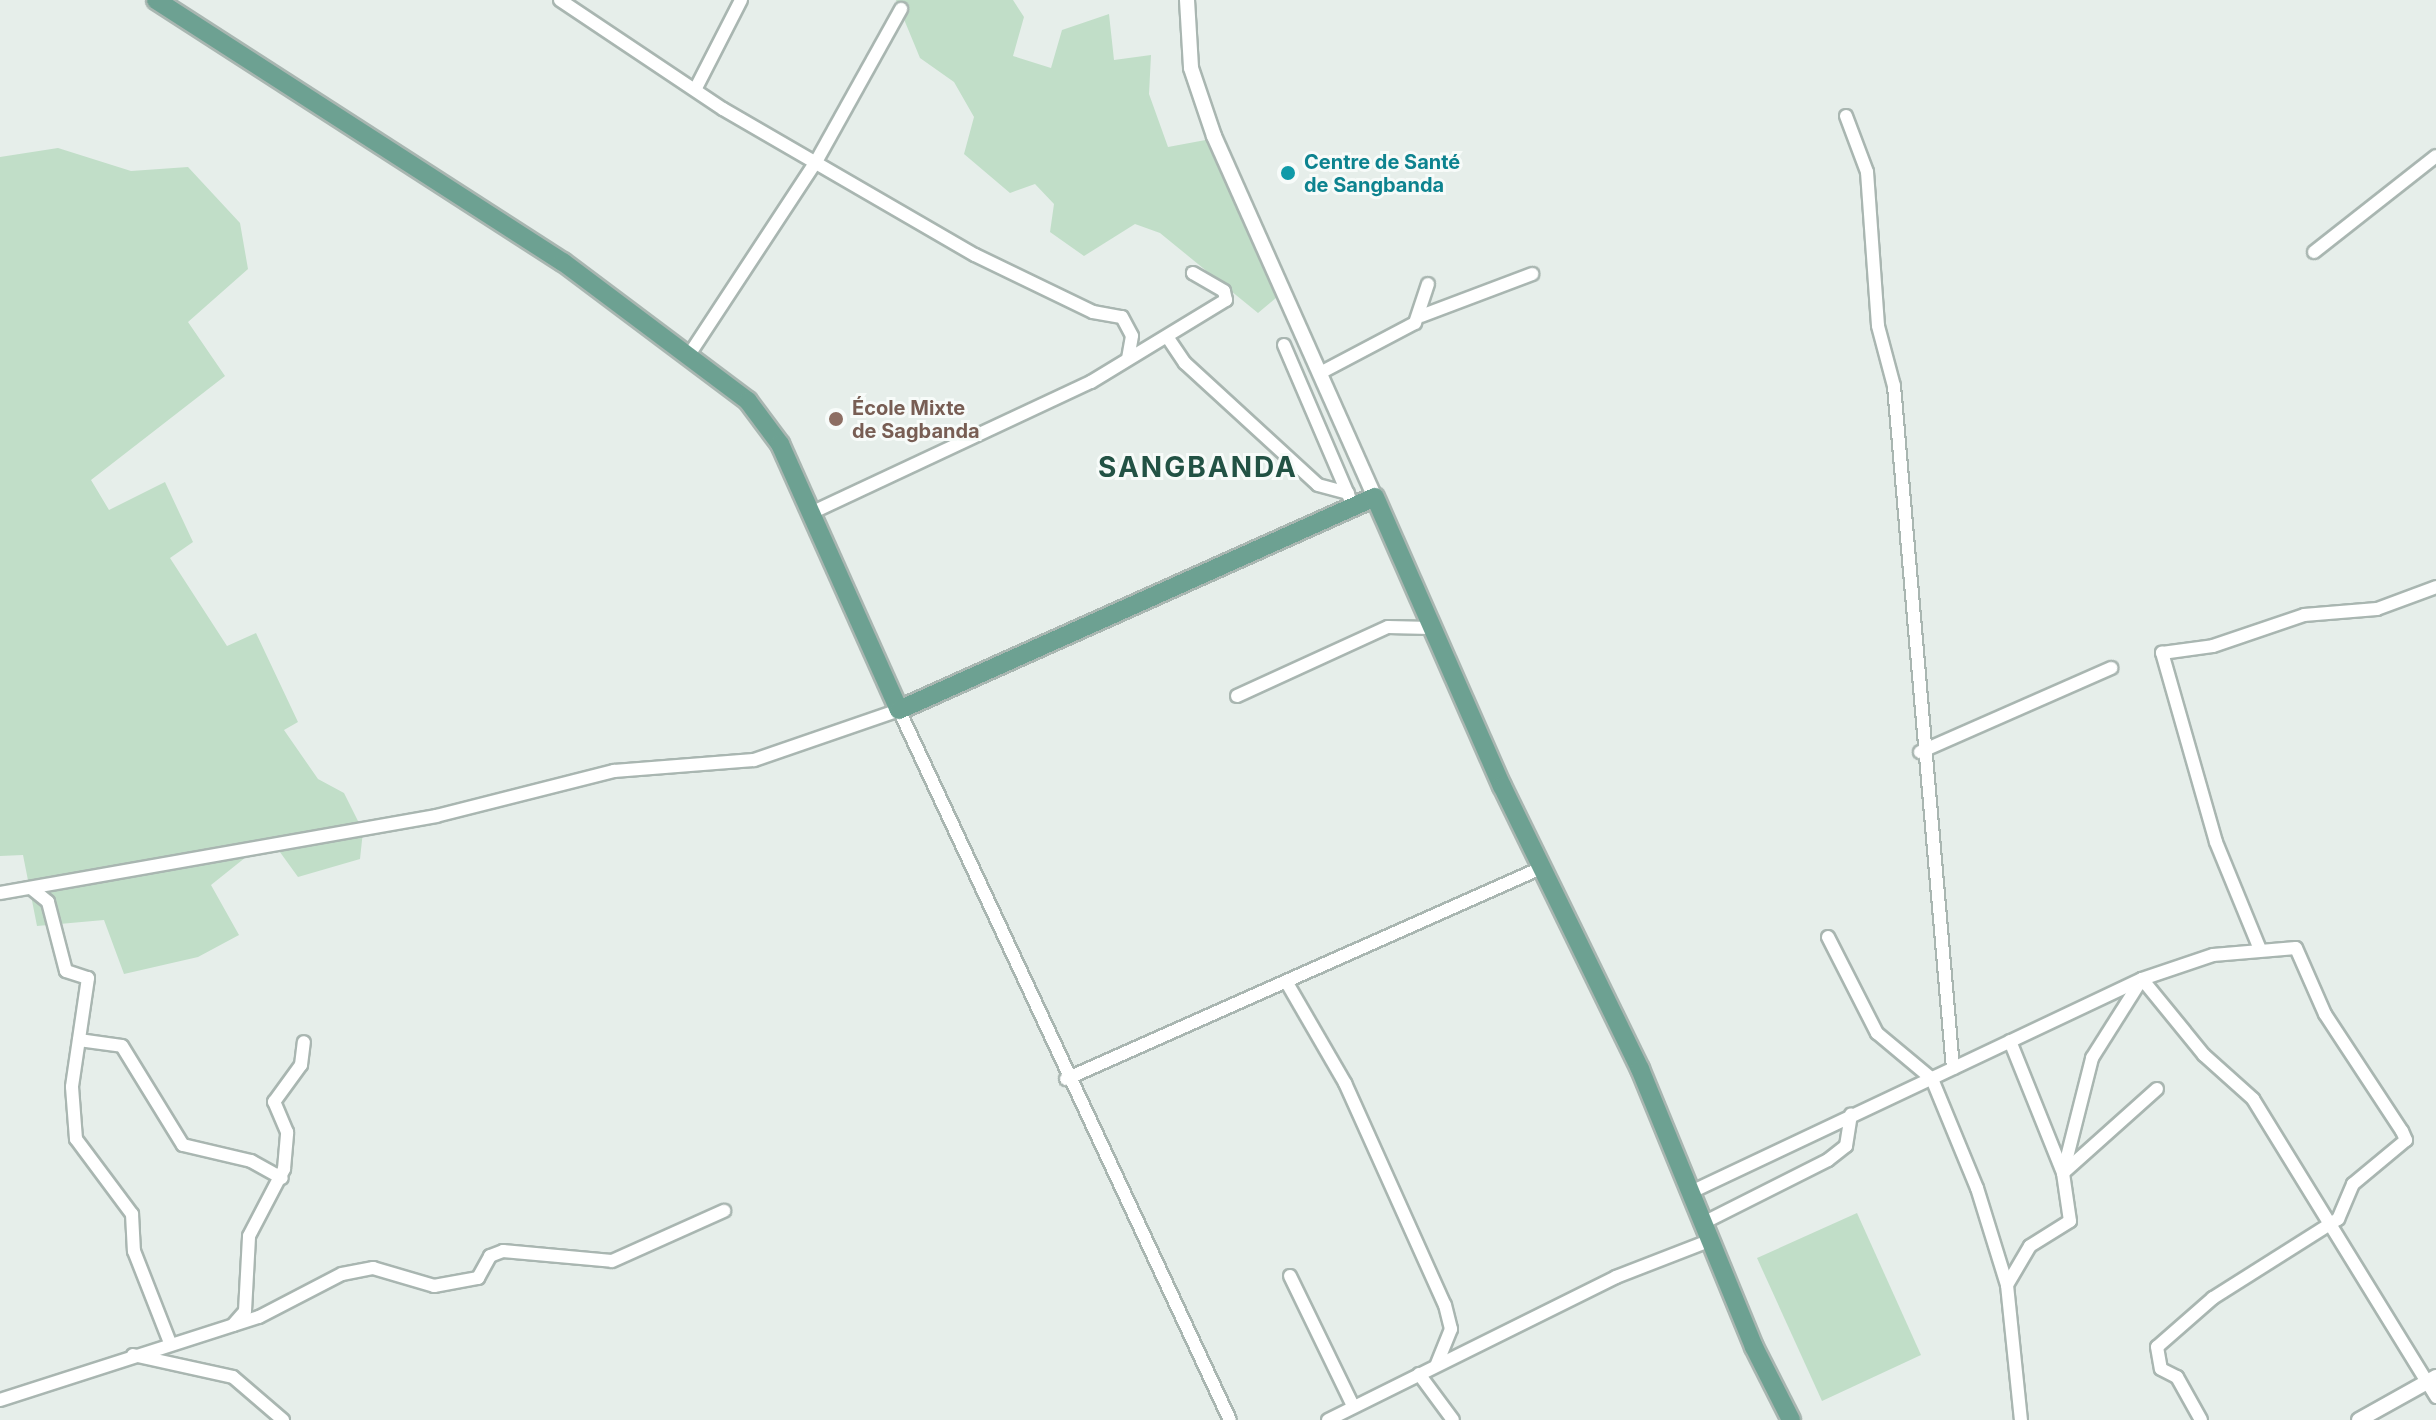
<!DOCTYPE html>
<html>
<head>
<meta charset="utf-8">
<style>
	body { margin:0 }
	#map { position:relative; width:2436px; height:1420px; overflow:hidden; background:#e6eeea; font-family:Inter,sans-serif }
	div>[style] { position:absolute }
	.green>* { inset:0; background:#c1dec8 }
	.roads { filter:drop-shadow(2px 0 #a9b6b1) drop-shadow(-2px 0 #a9b6b1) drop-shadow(0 2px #a9b6b1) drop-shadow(0 -2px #a9b6b1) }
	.minor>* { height:12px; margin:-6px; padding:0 6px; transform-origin:6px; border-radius:6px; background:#fff }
	.tertiary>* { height:14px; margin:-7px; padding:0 7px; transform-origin:7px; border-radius:7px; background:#fff }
	.primary>* { height:18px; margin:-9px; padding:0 9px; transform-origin:9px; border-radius:9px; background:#6da192 }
	.dots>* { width:22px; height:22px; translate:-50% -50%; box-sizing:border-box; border:4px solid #f7fbf9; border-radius:50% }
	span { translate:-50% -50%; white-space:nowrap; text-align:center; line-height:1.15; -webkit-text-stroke:6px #f7fbf9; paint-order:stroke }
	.culture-label { font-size:20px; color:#0d838f; font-weight:700 }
	.left { translate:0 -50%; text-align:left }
	.education-label { font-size:20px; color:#785e54; font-weight:700 }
	.district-label { font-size:28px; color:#225244; font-weight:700; letter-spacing:2px }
</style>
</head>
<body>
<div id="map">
	<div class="green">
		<i style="clip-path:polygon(896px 0,1013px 0,1024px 17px,1013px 56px,1051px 68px,1062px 30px,1109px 14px,1114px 60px,1151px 55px,1149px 94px,1168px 147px,1211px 139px,1277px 297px,1258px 313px,1160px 233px,1135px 224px,1084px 256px,1050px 232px,1054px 204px,1035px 184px,1010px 193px,964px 154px,974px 117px,954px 82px,920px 58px)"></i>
		<i style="clip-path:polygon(58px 148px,131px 171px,188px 167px,240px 223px,248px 269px,188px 322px,225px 376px,91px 480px,109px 510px,165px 482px,193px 542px,170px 558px,227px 646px,256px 633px,298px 722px,284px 730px,318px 779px,344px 793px,363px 831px,360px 859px,298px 877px,277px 848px,246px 857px,211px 885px,239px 935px,198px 957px,124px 974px,104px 920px,37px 926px,23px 855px,0 856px,0 157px)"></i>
		<i style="clip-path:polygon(1857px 1213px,1921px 1355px,1822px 1401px,1757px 1258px)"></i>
	</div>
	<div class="roads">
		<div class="minor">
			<i style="left:560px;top:0;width:196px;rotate:33.8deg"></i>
			<i style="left:723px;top:109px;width:291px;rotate:30.1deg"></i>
			<i style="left:975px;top:255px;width:131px;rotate:25.8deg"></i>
			<i style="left:1093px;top:312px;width:29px;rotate:10deg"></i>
			<i style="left:1122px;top:317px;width:21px;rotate:62deg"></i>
			<i style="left:1132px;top:336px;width:23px;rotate:100deg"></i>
			<i style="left:696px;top:88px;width:99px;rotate:-62.9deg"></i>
			<i style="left:1846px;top:116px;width:60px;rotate:69.4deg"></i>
			<i style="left:1867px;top:172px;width:154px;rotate:85.9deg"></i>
			<i style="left:1878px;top:326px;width:62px;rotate:75.1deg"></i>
			<i style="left:1894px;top:386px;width:685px;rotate:85.06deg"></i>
			<i style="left:2314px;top:252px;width:155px;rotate:-38.2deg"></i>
			<i style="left:1421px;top:316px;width:119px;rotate:-20.7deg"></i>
			<i style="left:1168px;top:338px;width:30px;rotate:56deg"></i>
			<i style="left:1185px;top:363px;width:180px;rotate:42.5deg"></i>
			<i style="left:1318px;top:485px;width:31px;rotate:15deg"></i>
			<i style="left:1284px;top:345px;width:165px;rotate:66.8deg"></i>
			<i style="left:687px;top:358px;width:237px;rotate:-56.7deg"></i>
			<i style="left:817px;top:160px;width:173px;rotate:-60.9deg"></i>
			<i style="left:1322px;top:372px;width:105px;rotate:-27.8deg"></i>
			<i style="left:1415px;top:323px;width:41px;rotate:-71.6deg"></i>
			<i style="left:811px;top:513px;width:309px;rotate:-25.1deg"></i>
			<i style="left:1091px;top:382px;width:158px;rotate:-31.3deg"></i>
			<i style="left:1226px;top:300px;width:9px;rotate:-103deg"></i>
			<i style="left:1224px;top:291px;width:36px;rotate:-150deg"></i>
			<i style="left:1237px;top:696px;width:166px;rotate:-24.6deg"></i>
			<i style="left:1388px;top:627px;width:43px;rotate:1.3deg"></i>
			<i style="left:1920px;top:752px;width:209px;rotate:-23.7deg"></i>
			<i style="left:31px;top:888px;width:22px;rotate:39deg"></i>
			<i style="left:48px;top:902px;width:71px;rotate:75.4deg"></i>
			<i style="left:66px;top:971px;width:23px;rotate:18deg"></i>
			<i style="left:88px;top:978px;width:110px;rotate:98.4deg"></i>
			<i style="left:72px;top:1087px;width:52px;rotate:85.6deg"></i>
			<i style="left:76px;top:1139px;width:94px;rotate:53.3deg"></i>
			<i style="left:132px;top:1214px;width:37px;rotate:87deg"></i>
			<i style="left:134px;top:1251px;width:99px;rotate:68.6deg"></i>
			<i style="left:0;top:893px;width:443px;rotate:-10deg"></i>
			<i style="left:436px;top:816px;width:184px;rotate:-14.2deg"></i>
			<i style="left:614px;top:771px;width:140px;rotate:-4.5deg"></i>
			<i style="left:754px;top:760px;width:153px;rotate:-19deg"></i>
			<i style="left:899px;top:710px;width:783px;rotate:65.01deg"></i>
			<i style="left:1828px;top:937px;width:108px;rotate:63deg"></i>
			<i style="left:1877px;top:1033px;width:72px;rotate:39.9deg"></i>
			<i style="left:1932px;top:1079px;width:118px;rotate:67.6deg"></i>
			<i style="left:1977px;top:1188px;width:102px;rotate:72.8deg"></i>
			<i style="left:2007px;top:1285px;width:136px;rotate:84.1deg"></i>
			<i style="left:2259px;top:947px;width:113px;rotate:-112.3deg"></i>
			<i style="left:2216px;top:842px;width:197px;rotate:-105.9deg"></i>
			<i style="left:2162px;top:653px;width:51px;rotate:-7.8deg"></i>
			<i style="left:2213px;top:646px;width:96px;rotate:-18.8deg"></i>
			<i style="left:2304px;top:615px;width:73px;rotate:-4.7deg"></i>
			<i style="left:2377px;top:609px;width:63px;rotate:-20.4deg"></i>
			<i style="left:1287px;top:983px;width:116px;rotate:59.9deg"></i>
			<i style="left:1345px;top:1083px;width:243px;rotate:65.8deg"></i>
			<i style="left:1445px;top:1305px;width:25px;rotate:76deg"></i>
			<i style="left:1451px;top:1329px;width:38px;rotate:112deg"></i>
			<i style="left:79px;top:1040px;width:43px;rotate:7.9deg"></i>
			<i style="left:122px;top:1046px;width:116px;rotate:58.4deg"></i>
			<i style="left:183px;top:1145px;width:70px;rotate:13.2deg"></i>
			<i style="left:251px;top:1161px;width:35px;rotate:29deg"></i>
			<i style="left:2010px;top:1041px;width:142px;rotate:68.1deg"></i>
			<i style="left:2063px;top:1173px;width:119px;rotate:-75.8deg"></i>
			<i style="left:2092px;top:1058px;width:93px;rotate:-57.7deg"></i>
			<i style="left:2142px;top:979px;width:75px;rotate:-18.7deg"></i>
			<i style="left:2213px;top:955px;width:83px;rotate:-4.8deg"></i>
			<i style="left:2296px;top:948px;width:72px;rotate:66.3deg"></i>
			<i style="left:2325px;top:1014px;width:140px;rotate:56.7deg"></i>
			<i style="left:2402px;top:1131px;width:10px;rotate:66deg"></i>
			<i style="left:2406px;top:1140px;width:69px;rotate:140.3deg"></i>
			<i style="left:2353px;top:1184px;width:38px;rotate:113deg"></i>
			<i style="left:2338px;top:1219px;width:148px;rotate:147.7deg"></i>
			<i style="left:2213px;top:1298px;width:74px;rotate:138.8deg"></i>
			<i style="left:2157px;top:1347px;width:22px;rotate:80deg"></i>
			<i style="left:2161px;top:1369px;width:18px;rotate:27deg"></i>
			<i style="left:2177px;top:1377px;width:49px;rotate:60.8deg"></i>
			<i style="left:1066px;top:1079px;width:520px;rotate:-23.95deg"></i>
			<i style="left:1689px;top:1193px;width:501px;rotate:-25.29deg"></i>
			<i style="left:2142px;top:979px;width:98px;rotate:50.8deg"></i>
			<i style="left:2204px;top:1055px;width:66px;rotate:41.9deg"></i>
			<i style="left:2253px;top:1099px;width:350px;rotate:58.4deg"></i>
			<i style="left:1701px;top:1224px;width:142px;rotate:-26.7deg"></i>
			<i style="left:1828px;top:1160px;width:23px;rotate:-38deg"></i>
			<i style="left:1846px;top:1146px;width:32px;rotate:-81deg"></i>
			<i style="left:1290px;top:1276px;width:144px;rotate:64.1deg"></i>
			<i style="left:2007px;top:1285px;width:45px;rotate:-59.5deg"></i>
			<i style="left:2030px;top:1246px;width:47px;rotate:-32deg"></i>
			<i style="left:2070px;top:1221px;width:49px;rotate:-98.3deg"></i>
			<i style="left:2063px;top:1173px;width:126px;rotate:-41.8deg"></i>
			<i style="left:233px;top:1325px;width:18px;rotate:-49deg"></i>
			<i style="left:245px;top:1311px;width:75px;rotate:-86.9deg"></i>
			<i style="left:249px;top:1236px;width:76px;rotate:-62.4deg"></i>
			<i style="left:284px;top:1169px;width:37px;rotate:-85deg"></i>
			<i style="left:287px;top:1132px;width:33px;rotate:-113deg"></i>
			<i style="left:274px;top:1102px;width:46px;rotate:-53.9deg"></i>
			<i style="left:301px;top:1065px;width:23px;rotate:-83deg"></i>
			<i style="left:133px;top:1355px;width:102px;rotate:12.4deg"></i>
			<i style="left:233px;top:1377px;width:66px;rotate:40.7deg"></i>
			<i style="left:1419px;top:1374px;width:57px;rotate:53.5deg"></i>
			<i style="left:0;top:1400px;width:272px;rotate:-17.8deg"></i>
			<i style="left:259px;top:1317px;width:93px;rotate:-27.4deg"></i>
			<i style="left:342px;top:1274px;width:32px;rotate:-11deg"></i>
			<i style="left:373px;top:1268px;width:64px;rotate:16.4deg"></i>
			<i style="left:434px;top:1286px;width:45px;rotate:-10.3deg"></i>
			<i style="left:478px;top:1278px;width:25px;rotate:-61deg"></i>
			<i style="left:490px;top:1256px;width:14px;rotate:-21deg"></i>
			<i style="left:503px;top:1251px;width:109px;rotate:5.2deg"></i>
			<i style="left:612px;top:1261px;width:123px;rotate:-24.1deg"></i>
			<i style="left:1328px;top:1420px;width:322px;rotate:-26.4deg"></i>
			<i style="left:1616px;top:1277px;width:100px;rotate:-21.2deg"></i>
		</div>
		<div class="tertiary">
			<i style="left:1187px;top:0;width:68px;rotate:86.6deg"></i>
			<i style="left:1191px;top:68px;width:72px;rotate:71.3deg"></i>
			<i style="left:1214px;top:136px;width:395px;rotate:66deg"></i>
			<i style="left:2359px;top:1420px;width:88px;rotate:-29.2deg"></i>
		</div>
		<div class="primary">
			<i style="left:156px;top:0;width:484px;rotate:32.8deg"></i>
			<i style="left:563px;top:262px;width:231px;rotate:36.9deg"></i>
			<i style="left:748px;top:401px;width:54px;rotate:53.3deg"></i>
			<i style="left:780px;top:444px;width:291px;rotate:65.9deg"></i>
			<i style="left:899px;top:710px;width:521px;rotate:-24.11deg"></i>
			<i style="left:1375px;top:497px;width:316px;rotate:66.3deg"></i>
			<i style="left:1502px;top:786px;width:315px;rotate:64deg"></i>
			<i style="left:1640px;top:1069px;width:300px;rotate:67.7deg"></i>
			<i style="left:1754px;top:1347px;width:82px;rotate:63.1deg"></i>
		</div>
	</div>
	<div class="dots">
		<i style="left:1288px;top:173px;background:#0f9aa8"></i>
		<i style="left:836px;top:419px;background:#8d6e63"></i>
	</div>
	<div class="culture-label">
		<span class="left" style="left:1304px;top:174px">Centre de Santé<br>de Sangbanda</span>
	</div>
	<div class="education-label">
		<span class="left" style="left:852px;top:420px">École Mixte<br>de Sagbanda</span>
	</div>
	<div class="district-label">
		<span style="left:1198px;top:467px">SANGBANDA</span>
	</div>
</div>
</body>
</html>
